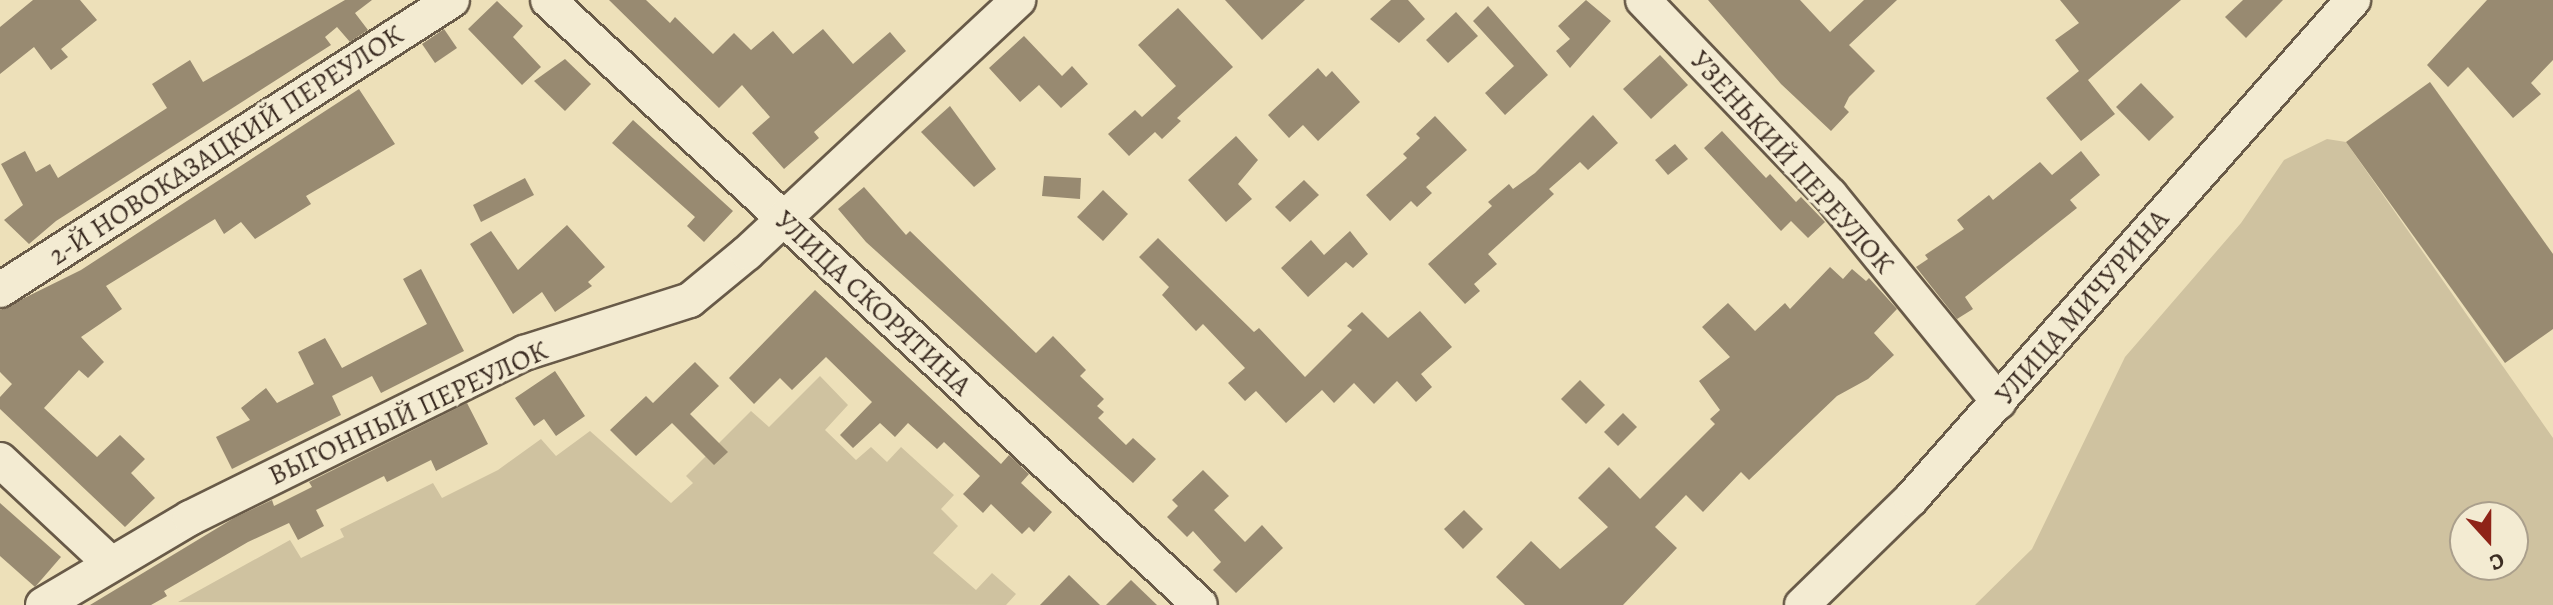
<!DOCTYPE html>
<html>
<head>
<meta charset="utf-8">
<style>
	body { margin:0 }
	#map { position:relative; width:2553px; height:605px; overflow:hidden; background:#ede0b9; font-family:Alegreya,serif }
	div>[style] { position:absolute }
	.green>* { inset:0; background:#cfc2a0 }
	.building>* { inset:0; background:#988a71 }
	.roads { filter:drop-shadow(2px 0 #685a48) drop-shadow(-2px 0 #685a48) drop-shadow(0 2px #685a48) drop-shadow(0 -2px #685a48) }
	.minor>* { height:34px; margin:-17px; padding:0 17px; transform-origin:17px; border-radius:17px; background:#f3ebd2 }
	span { translate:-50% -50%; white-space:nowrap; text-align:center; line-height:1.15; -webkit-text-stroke:7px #f3ebd2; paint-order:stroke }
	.street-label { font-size:28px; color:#3c2d23 }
	.north { position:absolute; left:2449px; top:501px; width:80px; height:80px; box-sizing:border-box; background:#f3ebd2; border:2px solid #aa9f8c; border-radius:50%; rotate:159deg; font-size:22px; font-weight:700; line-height:32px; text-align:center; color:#3c2d23 }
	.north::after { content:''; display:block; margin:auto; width:28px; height:36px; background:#8f2418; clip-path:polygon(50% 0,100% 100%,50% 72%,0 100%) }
</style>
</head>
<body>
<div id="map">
	<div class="green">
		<i style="clip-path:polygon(evenodd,2327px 139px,2346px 142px,2553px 438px,2553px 605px,1975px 605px,2032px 549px,2125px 357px,2241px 223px,2284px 160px,2327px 139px,2465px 517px,2513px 517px,2513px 565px,2465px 565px,2465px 517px)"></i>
		<i style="clip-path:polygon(820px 376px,848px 405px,825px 430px,856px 460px,871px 447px,887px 462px,901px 447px,954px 495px,941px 509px,958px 526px,933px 553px,976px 590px,992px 573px,1016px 594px,1006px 605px,178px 602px,290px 540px,301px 558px,344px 537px,340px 529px,433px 483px,442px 498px,498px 470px,541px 439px,556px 456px,590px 431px,671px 503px,693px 483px,686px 476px,751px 411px,769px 427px)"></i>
	</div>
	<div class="building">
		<i style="clip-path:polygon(33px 0,80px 0,97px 20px,61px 49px,68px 57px,51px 70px,34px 47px,0 74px,0 27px)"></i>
		<i style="clip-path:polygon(345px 0,372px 0,355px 13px,368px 30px,350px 42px,337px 27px,325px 37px,331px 45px,56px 221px,29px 244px,4px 220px,23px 205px,1px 164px,25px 151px,36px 172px,50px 164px,58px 178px,167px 108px,152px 84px,190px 60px,203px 82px)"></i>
		<i style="clip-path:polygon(609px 0,646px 0,670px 23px,675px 17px,713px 54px,734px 33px,751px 50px,773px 31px,793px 54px,823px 29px,853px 64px,890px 32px,906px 51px,814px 132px,819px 138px,784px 169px,752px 133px,770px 117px,742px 85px,719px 108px)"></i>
		<i style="clip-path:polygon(1225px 0,1305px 0,1262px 40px)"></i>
		<i style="clip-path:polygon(1391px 0,1408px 0,1425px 19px,1399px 43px,1370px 19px)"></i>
		<i style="clip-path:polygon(1586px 0,1611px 21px,1570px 68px,1556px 51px,1570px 39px,1558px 26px)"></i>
		<i style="clip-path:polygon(1708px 0,1800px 0,1830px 32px,1864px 0,1897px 0,1849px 45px,1875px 71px,1849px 97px,1844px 107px,1849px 112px,1831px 131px,1781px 84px)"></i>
		<i style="clip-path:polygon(2060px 0,2181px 0,2088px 80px,2115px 114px,2081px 141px,2046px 98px,2079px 71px,2055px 40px,2079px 23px)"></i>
		<i style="clip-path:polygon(2243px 0,2283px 0,2246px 38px,2225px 17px)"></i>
		<i style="clip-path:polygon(2487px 0,2553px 0,2553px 60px,2531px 83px,2541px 94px,2513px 118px,2468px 67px,2448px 87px,2427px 65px)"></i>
		<i style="clip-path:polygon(497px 1px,523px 26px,513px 37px,541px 67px,522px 85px,468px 29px)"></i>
		<i style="clip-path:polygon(1488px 6px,1548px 75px,1505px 115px,1485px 93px,1514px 66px,1473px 21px)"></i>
		<i style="clip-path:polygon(1178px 8px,1233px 67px,1177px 118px,1181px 121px,1162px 139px,1155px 132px,1129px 156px,1108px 134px,1135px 110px,1142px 117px,1176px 86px,1138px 45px)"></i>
		<i style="clip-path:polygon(1456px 12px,1478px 36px,1448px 63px,1426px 40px)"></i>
		<i style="clip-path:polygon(444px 29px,457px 48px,435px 63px,422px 44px)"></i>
		<i style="clip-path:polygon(1024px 36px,1062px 76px,1072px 66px,1088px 84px,1061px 108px,1039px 85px,1020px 102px,989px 68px)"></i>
		<i style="clip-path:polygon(1660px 55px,1688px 85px,1651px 119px,1623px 89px)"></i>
		<i style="clip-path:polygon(565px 59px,591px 84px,565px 111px,534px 81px)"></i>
		<i style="clip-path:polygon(1318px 68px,1326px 77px,1332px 71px,1360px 102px,1318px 141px,1303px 125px,1289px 138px,1268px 115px)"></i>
		<i style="clip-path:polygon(2430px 82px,2553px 254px,2553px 329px,2505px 363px,2346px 142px)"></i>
		<i style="clip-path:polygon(2141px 83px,2174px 117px,2149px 141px,2116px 107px)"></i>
		<i style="clip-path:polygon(359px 89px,395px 144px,306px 196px,311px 204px,255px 239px,241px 222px,224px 234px,215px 219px,106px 286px,122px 309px,81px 337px,104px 362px,88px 378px,79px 370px,44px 408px,97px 457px,120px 435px,145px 459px,131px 473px,155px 498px,125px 527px,0 409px,0 397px,12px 384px,0 372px,0 310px,81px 270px)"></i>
		<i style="clip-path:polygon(950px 106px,996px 169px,974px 187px,921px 132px)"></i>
		<i style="clip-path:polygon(1593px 115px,1618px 143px,1588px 170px,1580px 162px,1549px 189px,1554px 194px,1488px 254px,1497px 264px,1474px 284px,1480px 291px,1465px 304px,1428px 264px,1492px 206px,1488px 202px,1509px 184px,1513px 189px,1535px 173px)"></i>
		<i style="clip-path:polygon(1435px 116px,1467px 150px,1426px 187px,1432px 193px,1417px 207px,1411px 201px,1390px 221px,1366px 195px,1407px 158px,1403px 154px,1420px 138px,1416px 134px)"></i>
		<i style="clip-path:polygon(633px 120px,733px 211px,704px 242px,687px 226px,695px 217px,612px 143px)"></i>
		<i style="clip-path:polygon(1722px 131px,1766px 178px,1770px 174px,1796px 202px,1801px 197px,1825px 222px,1808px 238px,1791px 221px,1781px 231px,1704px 148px)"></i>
		<i style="clip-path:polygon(1236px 136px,1258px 160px,1238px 184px,1252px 199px,1226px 222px,1188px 180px)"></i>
		<i style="clip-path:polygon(1675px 144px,1688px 159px,1668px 175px,1655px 160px)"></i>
		<i style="clip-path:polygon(2081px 151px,2100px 175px,2070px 200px,2077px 208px,1965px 297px,1973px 309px,1957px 319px,1916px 267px,1928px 259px,1925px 255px,1964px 229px,1957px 220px,1989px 195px,1993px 200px,2040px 162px,2052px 175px)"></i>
		<i style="clip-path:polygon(1044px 176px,1081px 178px,1080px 199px,1042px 196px)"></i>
		<i style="clip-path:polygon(525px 178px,534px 195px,481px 222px,473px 205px)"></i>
		<i style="clip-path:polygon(1304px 180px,1319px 195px,1290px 222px,1275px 207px)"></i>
		<i style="clip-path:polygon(864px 187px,906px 235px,910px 231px,1036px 353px,1053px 336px,1086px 370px,1080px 376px,1104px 399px,1097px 406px,1104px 412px,1098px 418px,1126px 445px,1133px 438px,1156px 459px,1133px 483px,866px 242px,838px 209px)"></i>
		<i style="clip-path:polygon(1103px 190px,1128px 214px,1103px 241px,1077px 217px)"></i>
		<i style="clip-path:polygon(567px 225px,605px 267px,588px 282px,592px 286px,555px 312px,542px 292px,513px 314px,470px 244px,491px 231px,518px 270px)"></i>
		<i style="clip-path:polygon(1350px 231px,1368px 254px,1353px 268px,1346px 262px,1308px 297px,1281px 268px,1311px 240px,1324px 255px)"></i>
		<i style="clip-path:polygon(1158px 238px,1254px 332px,1259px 328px,1305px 377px,1352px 330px,1347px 326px,1362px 312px,1388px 338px,1420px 311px,1452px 347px,1421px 374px,1432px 387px,1416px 402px,1397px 381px,1374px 404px,1354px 383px,1334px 403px,1322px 390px,1286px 423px,1256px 391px,1245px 401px,1228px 383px,1245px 368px,1203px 324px,1196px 331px,1162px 295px,1169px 287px,1139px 257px)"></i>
		<i style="clip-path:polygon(1830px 267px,1843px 279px,1852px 269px,1866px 281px,1869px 278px,1897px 309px,1874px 333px,1894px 355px,1868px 379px,1837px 396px,1749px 480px,1741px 472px,1703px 512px,1686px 495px,1655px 527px,1677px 548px,1623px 605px,1525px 605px,1496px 577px,1531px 541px,1560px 569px,1608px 527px,1578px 498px,1609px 467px,1640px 499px,1715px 424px,1710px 419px,1720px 410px,1699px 381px,1730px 357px,1702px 327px,1728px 303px,1755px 331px,1785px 303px,1790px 309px)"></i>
		<i style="clip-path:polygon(421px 269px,464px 351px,381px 393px,372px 376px,332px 396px,341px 415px,232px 469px,216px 437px,250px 420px,241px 408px,266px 388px,277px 403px,314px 384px,298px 352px,325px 338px,342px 368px,427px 324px,403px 279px)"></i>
		<i style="clip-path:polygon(815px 290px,1001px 464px,1009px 455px,1029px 474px,1021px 483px,1052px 512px,1034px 532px,1029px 527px,1022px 534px,991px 504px,983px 513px,963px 494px,980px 476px,944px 442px,937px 449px,908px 423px,895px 437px,880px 423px,853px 448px,840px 435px,872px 402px,826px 357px,792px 390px,780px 378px,754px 404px,729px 378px)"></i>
		<i style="clip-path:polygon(695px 362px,719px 386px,690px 414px,728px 452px,714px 465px,672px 423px,636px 456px,610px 430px,646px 396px,653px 403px)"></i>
		<i style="clip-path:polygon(555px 371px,585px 416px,556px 436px,544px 419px,534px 426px,515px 398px)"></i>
		<i style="clip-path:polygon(1580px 380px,1605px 405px,1586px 424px,1561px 399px)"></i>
		<i style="clip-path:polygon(467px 403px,488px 444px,436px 471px,431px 460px,387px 482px,384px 476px,316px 510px,324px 526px,298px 540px,289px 523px,248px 542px,164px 591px,167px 596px,151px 605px,90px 605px,234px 518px,272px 500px,274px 506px,312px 487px,309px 482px)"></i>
		<i style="clip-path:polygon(1623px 413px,1637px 427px,1618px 446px,1604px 432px)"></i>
		<i style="clip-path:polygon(1203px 470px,1229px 496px,1214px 510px,1245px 542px,1262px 525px,1283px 548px,1236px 593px,1213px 570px,1221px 562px,1193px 531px,1187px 537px,1167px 517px,1178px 506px,1172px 500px)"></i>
		<i style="clip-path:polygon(0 503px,61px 557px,35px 587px,0 556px)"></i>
		<i style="clip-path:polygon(1464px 510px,1483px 529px,1463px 549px,1444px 529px)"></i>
		<i style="clip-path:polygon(1069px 575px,1100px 605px,1040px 605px)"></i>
		<i style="clip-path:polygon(1131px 580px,1157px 605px,1106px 605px)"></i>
	</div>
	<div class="roads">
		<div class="minor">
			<i style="left:548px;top:0;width:889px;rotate:42.86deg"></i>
			<i style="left:1643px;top:0;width:270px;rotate:46.2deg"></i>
			<i style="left:1830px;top:195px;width:267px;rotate:50.8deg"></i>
			<i style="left:0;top:290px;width:537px;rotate:-32.68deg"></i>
			<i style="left:0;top:460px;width:152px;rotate:43.1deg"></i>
			<i style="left:43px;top:605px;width:171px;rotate:-30.6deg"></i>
			<i style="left:190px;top:518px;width:373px;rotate:-26.3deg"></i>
			<i style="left:524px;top:353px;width:174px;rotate:-17.7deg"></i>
			<i style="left:690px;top:300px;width:74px;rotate:-39.5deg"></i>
			<i style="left:747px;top:253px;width:371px;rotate:-43deg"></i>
			<i style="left:1802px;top:605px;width:152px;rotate:-44.2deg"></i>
			<i style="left:1911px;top:499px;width:667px;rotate:-48.47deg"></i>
		</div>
	</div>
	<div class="street-label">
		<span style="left:226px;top:145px;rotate:-33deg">2-Й НОВОКАЗАЦКИЙ ПЕРЕУЛОК</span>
		<span style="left:1792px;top:162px;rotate:48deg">УЗЕНЬКИЙ ПЕРЕУЛОК</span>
		<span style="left:873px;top:303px;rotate:43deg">УЛИЦА СКОРЯТИНА</span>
		<span style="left:2082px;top:307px;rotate:-49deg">УЛИЦА МИЧУРИНА</span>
		<span style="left:408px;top:413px;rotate:-25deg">ВЫГОННЫЙ ПЕРЕУЛОК</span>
	</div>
	<div class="north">С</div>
</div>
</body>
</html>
